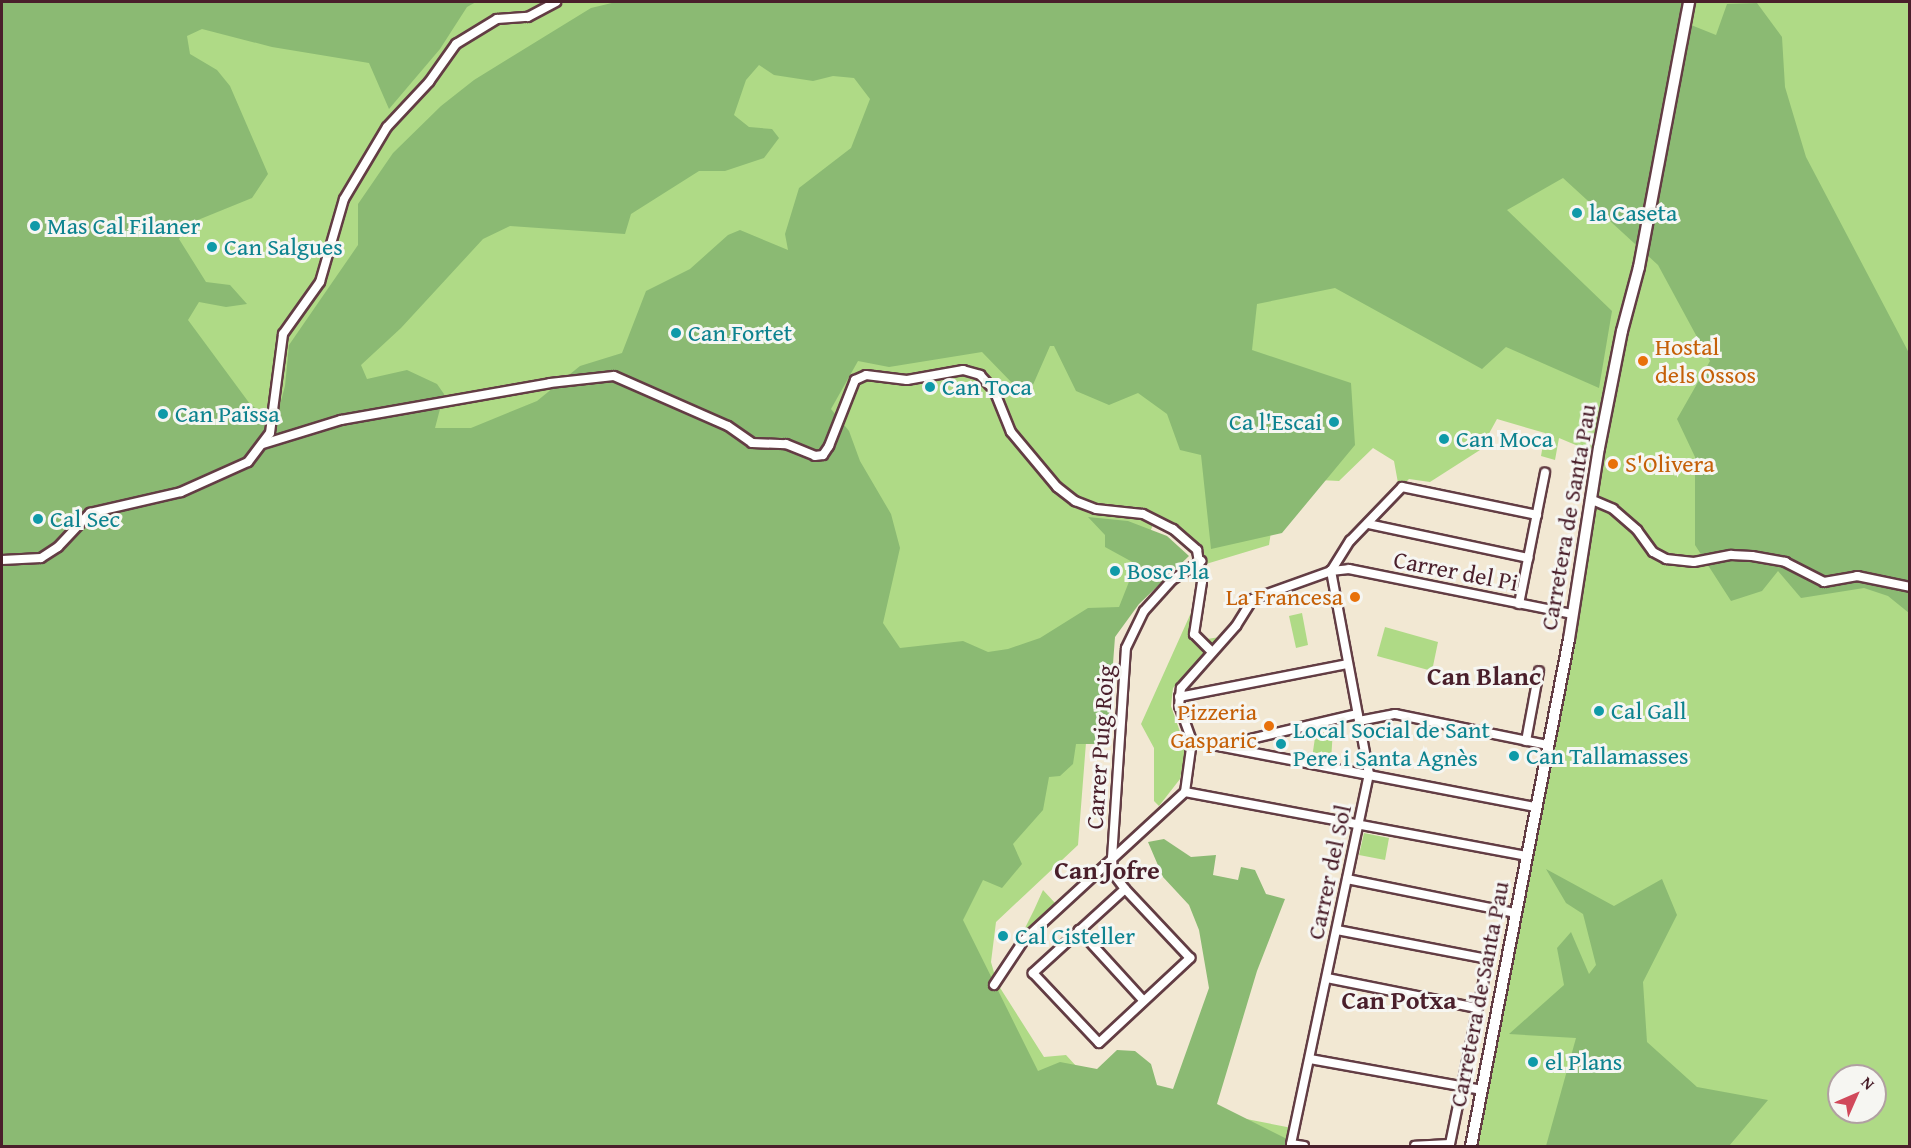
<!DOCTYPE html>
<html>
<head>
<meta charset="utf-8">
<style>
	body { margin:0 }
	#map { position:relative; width:1911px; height:1148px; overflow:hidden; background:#f2e8d3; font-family:"Gentium Book Plus",serif }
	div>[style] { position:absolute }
	.green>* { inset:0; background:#afda86 }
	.forest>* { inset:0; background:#8bba73 }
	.roads { filter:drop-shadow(2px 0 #633d44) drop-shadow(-2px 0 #633d44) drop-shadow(0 2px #633d44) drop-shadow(0 -2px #633d44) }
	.minor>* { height:8px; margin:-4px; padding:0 4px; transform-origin:4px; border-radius:4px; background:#fff }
	.secondary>* { height:10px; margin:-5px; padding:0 5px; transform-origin:5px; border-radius:5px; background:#fff }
	.dots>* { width:16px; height:16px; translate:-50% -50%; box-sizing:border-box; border:3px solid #f6f6f2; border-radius:50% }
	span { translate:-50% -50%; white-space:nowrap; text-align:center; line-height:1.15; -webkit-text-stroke:6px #f6f6f2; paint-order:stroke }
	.culture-label { font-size:24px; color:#0d838f }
	.left { translate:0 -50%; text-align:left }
	.right { translate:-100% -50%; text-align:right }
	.food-label { font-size:24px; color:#c56008 }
	.street-label { font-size:24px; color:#4a1f2b }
	.neighbourhood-label { font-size:26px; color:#4a1f2b; font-weight:700 }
	.frame { position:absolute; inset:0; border:3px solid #4a1f2b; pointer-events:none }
	.north { position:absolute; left:1827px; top:1064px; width:60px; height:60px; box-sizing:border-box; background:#f6f6f2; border:2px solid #b1a0a2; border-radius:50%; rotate:45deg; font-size:16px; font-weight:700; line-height:24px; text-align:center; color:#4a1f2b }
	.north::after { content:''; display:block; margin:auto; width:21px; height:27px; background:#d1495b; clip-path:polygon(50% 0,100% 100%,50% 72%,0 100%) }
</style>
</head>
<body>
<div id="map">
	<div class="green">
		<i style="clip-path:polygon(evenodd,2px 2px,1909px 2px,1909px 1146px,1471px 1146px,1602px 456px,1559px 438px,1555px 460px,1541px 456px,1545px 433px,1497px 419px,1480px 450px,1430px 482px,1409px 479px,1404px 484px,1398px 483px,1394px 461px,1373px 448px,1339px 481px,1279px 478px,1269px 545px,1206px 564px,1198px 630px,1207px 639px,1220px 637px,1173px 688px,1171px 706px,1186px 749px,1180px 779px,1159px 806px,1154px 801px,1154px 748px,1141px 724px,1199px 595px,1196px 553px,1187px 542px,1154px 521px,1088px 717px,1078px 845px,996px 922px,991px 962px,997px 983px,1044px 1057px,1066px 1055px,1098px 1090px,1292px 1128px,1287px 1146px,2px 1146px,2px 2px,1839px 1076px,1875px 1076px,1875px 1112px,1839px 1112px,1839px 1076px)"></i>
		<i style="clip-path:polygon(1302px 613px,1308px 645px,1296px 648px,1289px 616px)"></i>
		<i style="clip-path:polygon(1385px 627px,1438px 642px,1432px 671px,1377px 656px)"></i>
		<i style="clip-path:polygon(1333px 728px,1331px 762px,1312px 758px,1316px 731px)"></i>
		<i style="clip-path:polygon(1364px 833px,1389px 838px,1385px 860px,1359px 855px)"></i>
		<i style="clip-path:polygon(1043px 890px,1055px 903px,1023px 932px,1034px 910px)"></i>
	</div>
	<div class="forest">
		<i style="clip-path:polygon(evenodd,2px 2px,476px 2px,467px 7px,440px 49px,389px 109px,369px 63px,272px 47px,202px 29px,187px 36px,190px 54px,217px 70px,230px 86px,268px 174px,252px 198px,188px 224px,179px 239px,206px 282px,230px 285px,247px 304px,226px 307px,199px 302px,188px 320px,250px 404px,275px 423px,285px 386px,289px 345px,358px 245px,358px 204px,393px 153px,441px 106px,474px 80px,591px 8px,616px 2px,1692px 2px,1691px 25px,1716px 35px,1727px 4px,1757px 3px,1782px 37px,1785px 87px,1806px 157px,1909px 353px,1909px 613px,1888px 596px,1864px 588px,1801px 598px,1778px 571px,1762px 591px,1731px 601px,1695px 545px,1695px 457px,1677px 419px,1710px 361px,1658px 265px,1563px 178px,1507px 210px,1612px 311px,1599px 388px,1506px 347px,1482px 369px,1335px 288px,1257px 304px,1252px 350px,1351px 383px,1355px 445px,1282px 533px,1211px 549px,1201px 455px,1180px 450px,1167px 414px,1138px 393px,1109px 405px,1076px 391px,1054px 346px,1050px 346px,1032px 387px,1015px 386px,982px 352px,889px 367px,858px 361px,831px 409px,849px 431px,860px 461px,891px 514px,900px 548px,883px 623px,900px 648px,963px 641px,988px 652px,1008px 649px,1040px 638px,1088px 608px,1119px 607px,1136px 564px,1105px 547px,1105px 535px,1088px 517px,1128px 521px,1167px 536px,1189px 556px,1139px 604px,1115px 637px,1107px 744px,1076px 744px,1073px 764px,1060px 776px,1049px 777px,1043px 810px,1013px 844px,1022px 864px,1002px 888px,983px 880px,963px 920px,1038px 1071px,1060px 1062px,1097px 1069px,1117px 1050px,1135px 1051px,1151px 1064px,1157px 1085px,1173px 1089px,1209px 988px,1199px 930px,1189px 905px,1163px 877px,1148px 842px,1164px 839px,1191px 857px,1216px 855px,1213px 875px,1238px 880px,1241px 867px,1255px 870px,1266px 894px,1285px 899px,1257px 971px,1217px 1104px,1301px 1146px,2px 1146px,2px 2px,759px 65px,774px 75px,813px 81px,833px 76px,854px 78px,870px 99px,851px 148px,799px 188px,785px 234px,788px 250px,740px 230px,728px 235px,690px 269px,646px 291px,622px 353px,580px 366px,537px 401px,471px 428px,435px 428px,444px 394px,437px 384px,407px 370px,367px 379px,361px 365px,401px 328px,483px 239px,510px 226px,625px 234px,631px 214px,699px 171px,725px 171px,764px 158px,779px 138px,772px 129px,749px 127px,734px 115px,746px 80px,759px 65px)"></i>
		<i style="clip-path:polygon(1546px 869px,1614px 906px,1662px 879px,1677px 915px,1643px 982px,1647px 1042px,1697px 1087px,1768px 1100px,1729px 1146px,1546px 1146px,1576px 1038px,1509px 1034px,1564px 985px,1557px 948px,1571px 932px,1589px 974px,1596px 965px,1583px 914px,1566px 903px)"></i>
	</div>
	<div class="roads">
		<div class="minor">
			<i style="left:263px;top:444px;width:82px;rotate:-17.1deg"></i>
			<i style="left:341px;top:420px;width:212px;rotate:-10deg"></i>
			<i style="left:550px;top:383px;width:64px;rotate:-6.2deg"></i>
			<i style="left:614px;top:376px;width:124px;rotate:23.7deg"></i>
			<i style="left:728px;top:426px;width:29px;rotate:35deg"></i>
			<i style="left:752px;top:443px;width:34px;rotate:2deg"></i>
			<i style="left:786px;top:444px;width:31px;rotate:22deg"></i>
			<i style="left:815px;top:456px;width:8px;rotate:-7deg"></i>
			<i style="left:823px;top:455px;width:11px;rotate:-56deg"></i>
			<i style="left:829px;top:446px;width:71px;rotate:-68.5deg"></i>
			<i style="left:855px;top:380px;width:12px;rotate:-24deg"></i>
			<i style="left:866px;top:375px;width:41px;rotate:7deg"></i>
			<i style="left:907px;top:380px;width:57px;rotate:-10.1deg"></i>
			<i style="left:963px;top:370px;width:18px;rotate:16deg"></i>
			<i style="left:980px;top:375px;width:21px;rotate:47deg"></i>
			<i style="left:994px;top:390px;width:45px;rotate:68deg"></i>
			<i style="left:1011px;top:432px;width:72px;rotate:50.1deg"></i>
			<i style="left:1057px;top:487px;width:23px;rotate:38deg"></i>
			<i style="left:1075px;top:501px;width:22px;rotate:21deg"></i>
			<i style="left:1096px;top:509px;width:47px;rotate:6.1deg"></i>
			<i style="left:1143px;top:514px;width:34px;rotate:27deg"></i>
			<i style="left:1173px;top:529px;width:32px;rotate:41deg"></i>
			<i style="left:1197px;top:550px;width:32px;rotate:81deg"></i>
			<i style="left:1202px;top:582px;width:53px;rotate:98.7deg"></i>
			<i style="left:1194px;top:634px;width:25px;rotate:45deg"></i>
			<i style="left:1590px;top:499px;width:25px;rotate:23deg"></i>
			<i style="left:1613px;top:509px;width:32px;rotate:41deg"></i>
			<i style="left:1637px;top:530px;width:27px;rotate:54deg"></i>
			<i style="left:1653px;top:552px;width:15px;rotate:28deg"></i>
			<i style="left:1666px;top:559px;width:28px;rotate:6deg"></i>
			<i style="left:1694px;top:562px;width:38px;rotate:-11deg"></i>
			<i style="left:1731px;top:555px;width:21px;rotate:3deg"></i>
			<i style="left:1752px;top:556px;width:34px;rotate:10deg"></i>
			<i style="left:1785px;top:562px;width:44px;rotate:27.1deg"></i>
			<i style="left:1824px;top:582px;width:34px;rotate:-10deg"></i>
			<i style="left:1857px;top:576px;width:54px;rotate:11.7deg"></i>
			<i style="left:1368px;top:524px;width:164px;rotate:12deg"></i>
			<i style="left:2px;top:560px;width:39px;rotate:-3deg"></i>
			<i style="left:41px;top:558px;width:20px;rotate:-33deg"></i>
			<i style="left:58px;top:547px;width:47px;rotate:-46.7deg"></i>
			<i style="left:90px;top:513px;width:93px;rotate:-13deg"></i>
			<i style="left:181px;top:492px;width:73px;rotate:-24.1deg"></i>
			<i style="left:248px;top:462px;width:36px;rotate:-53deg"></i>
			<i style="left:270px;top:433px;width:100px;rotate:-82.5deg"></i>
			<i style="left:283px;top:334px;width:64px;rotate:-54.6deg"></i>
			<i style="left:320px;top:282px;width:86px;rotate:-73.9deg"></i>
			<i style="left:344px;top:199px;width:84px;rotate:-59.2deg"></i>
			<i style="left:387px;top:127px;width:62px;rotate:-47deg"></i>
			<i style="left:429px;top:82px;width:47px;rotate:-54.6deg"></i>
			<i style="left:456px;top:44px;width:48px;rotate:-31.4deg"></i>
			<i style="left:497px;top:19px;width:31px;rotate:-4deg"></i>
			<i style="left:528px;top:17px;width:32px;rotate:-28deg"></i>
			<i style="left:1519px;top:604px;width:134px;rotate:-78.8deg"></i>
			<i style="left:1179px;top:697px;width:171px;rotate:-11.1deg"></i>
			<i style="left:1359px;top:721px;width:37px;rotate:-11deg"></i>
			<i style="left:1395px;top:714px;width:155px;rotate:11.5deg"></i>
			<i style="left:1192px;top:741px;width:350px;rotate:10.9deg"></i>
			<i style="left:1526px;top:741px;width:71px;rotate:-79.5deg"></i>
			<i style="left:1225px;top:745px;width:136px;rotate:-13.2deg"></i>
			<i style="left:1185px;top:792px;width:347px;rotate:10.6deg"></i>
			<i style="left:1347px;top:879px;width:171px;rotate:11.4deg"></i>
			<i style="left:1125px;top:889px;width:125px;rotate:137.6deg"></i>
			<i style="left:1033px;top:973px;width:96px;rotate:46.7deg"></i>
			<i style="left:1099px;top:1043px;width:125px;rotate:-43deg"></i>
			<i style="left:1190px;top:958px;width:95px;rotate:-133.3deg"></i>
			<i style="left:1125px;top:889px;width:20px;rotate:-127deg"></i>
			<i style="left:1113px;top:873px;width:15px;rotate:-94deg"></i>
			<i style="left:1112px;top:858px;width:210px;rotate:-86.2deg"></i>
			<i style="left:1126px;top:648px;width:41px;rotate:-64.1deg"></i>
			<i style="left:1144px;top:611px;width:42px;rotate:-47.9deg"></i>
			<i style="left:1172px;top:580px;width:35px;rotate:-33deg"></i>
			<i style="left:1079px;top:930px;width:95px;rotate:47.6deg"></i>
			<i style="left:1337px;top:930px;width:154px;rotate:10.9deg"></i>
			<i style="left:1488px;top:959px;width:189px;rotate:101.6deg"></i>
			<i style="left:1450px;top:1144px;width:35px;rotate:177deg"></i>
			<i style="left:1327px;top:978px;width:153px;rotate:11.3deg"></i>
			<i style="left:994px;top:985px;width:54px;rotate:-56.3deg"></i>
			<i style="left:1024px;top:940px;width:219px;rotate:-42.6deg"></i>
			<i style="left:1185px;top:792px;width:51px;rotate:-82.2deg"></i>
			<i style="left:1192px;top:741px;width:37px;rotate:-110deg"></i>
			<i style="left:1179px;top:706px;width:18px;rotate:-84deg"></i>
			<i style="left:1181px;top:688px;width:83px;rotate:-48.4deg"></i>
			<i style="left:1236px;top:626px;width:32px;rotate:-58deg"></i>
			<i style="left:1253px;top:599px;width:83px;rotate:-19.7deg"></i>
			<i style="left:1331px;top:571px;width:36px;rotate:-58deg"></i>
			<i style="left:1350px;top:541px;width:75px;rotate:-46.1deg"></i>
			<i style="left:1402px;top:487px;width:138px;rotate:11.7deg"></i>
			<i style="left:1310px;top:1059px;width:175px;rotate:10.2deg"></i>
			<i style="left:1304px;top:1146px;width:13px;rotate:-171deg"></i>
			<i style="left:1291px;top:1144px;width:378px;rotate:-78.1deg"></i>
			<i style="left:1369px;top:774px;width:207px;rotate:-100.6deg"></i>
			<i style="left:1331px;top:571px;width:18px;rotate:-6deg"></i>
			<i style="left:1349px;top:569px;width:228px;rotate:11.4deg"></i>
		</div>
		<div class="secondary">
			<i style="left:1471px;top:1146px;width:516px;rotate:-79.06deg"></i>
			<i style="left:1569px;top:639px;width:193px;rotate:-81.1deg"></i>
			<i style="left:1599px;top:448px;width:119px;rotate:-78.9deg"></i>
			<i style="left:1622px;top:331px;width:66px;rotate:-75.1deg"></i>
			<i style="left:1639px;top:267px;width:270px;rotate:-79.3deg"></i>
		</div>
	</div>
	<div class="dots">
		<i style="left:1577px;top:213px;background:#0f9aa8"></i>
		<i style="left:35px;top:226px;background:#0f9aa8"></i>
		<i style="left:212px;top:247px;background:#0f9aa8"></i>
		<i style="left:676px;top:333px;background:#0f9aa8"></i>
		<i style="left:1643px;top:361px;background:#e8710a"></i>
		<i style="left:930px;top:387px;background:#0f9aa8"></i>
		<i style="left:163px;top:414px;background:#0f9aa8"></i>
		<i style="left:1334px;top:422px;background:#0f9aa8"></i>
		<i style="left:1444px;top:439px;background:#0f9aa8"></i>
		<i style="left:1613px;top:464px;background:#e8710a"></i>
		<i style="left:38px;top:519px;background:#0f9aa8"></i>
		<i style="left:1115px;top:571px;background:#0f9aa8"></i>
		<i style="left:1355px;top:597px;background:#e8710a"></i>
		<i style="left:1599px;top:711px;background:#0f9aa8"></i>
		<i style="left:1269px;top:726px;background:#e8710a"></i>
		<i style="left:1281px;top:744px;background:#0f9aa8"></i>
		<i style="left:1514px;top:756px;background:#0f9aa8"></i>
		<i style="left:1003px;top:936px;background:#0f9aa8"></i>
		<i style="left:1533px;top:1062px;background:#0f9aa8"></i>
	</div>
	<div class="culture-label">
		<span class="left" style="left:1589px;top:213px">la Caseta</span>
		<span class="left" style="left:47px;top:226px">Mas Cal Filaner</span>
		<span class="left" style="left:224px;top:247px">Can Salgues</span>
		<span class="left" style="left:688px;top:333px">Can Fortet</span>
		<span class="left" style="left:942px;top:387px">Can Toca</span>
		<span class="left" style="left:175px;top:414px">Can Païssa</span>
		<span class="right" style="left:1322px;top:422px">Ca l'Escai</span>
		<span class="left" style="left:1456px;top:439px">Can Moca</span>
		<span class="left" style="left:50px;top:519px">Cal Sec</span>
		<span class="left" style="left:1127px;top:571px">Bosc Pla</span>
		<span class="left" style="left:1611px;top:711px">Cal Gall</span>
		<span class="left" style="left:1293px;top:744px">Local Social de Sant<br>Pere i Santa Agnès</span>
		<span class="left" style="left:1526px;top:756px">Can Tallamasses</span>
		<span class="left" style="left:1015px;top:936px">Cal Cisteller</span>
		<span class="left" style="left:1545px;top:1062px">el Plans</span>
	</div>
	<div class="food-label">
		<span class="left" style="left:1655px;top:361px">Hostal<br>dels Ossos</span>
		<span class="left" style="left:1625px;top:464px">S'Olivera</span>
		<span class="right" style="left:1343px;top:597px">La Francesa</span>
		<span class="right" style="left:1257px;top:726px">Pizzeria<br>Gasparic</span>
	</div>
	<div class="street-label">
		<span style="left:1568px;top:517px;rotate:-80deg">Carretera de Santa Pau</span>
		<span style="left:1456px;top:571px;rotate:11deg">Carrer del Pi</span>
		<span style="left:1100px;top:747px;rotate:-86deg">Carrer Puig Roig</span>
		<span style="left:1329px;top:872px;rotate:-78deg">Carrer del Sol</span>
		<span style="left:1479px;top:994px;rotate:-79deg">Carretera de Santa Pau</span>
	</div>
	<div class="neighbourhood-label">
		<span style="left:1484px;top:676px">Can Blanc</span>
		<span style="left:1107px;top:870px">Can Jofre</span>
		<span style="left:1399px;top:1000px">Can Potxa</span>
	</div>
	<div class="frame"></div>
	<div class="north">N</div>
</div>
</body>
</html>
